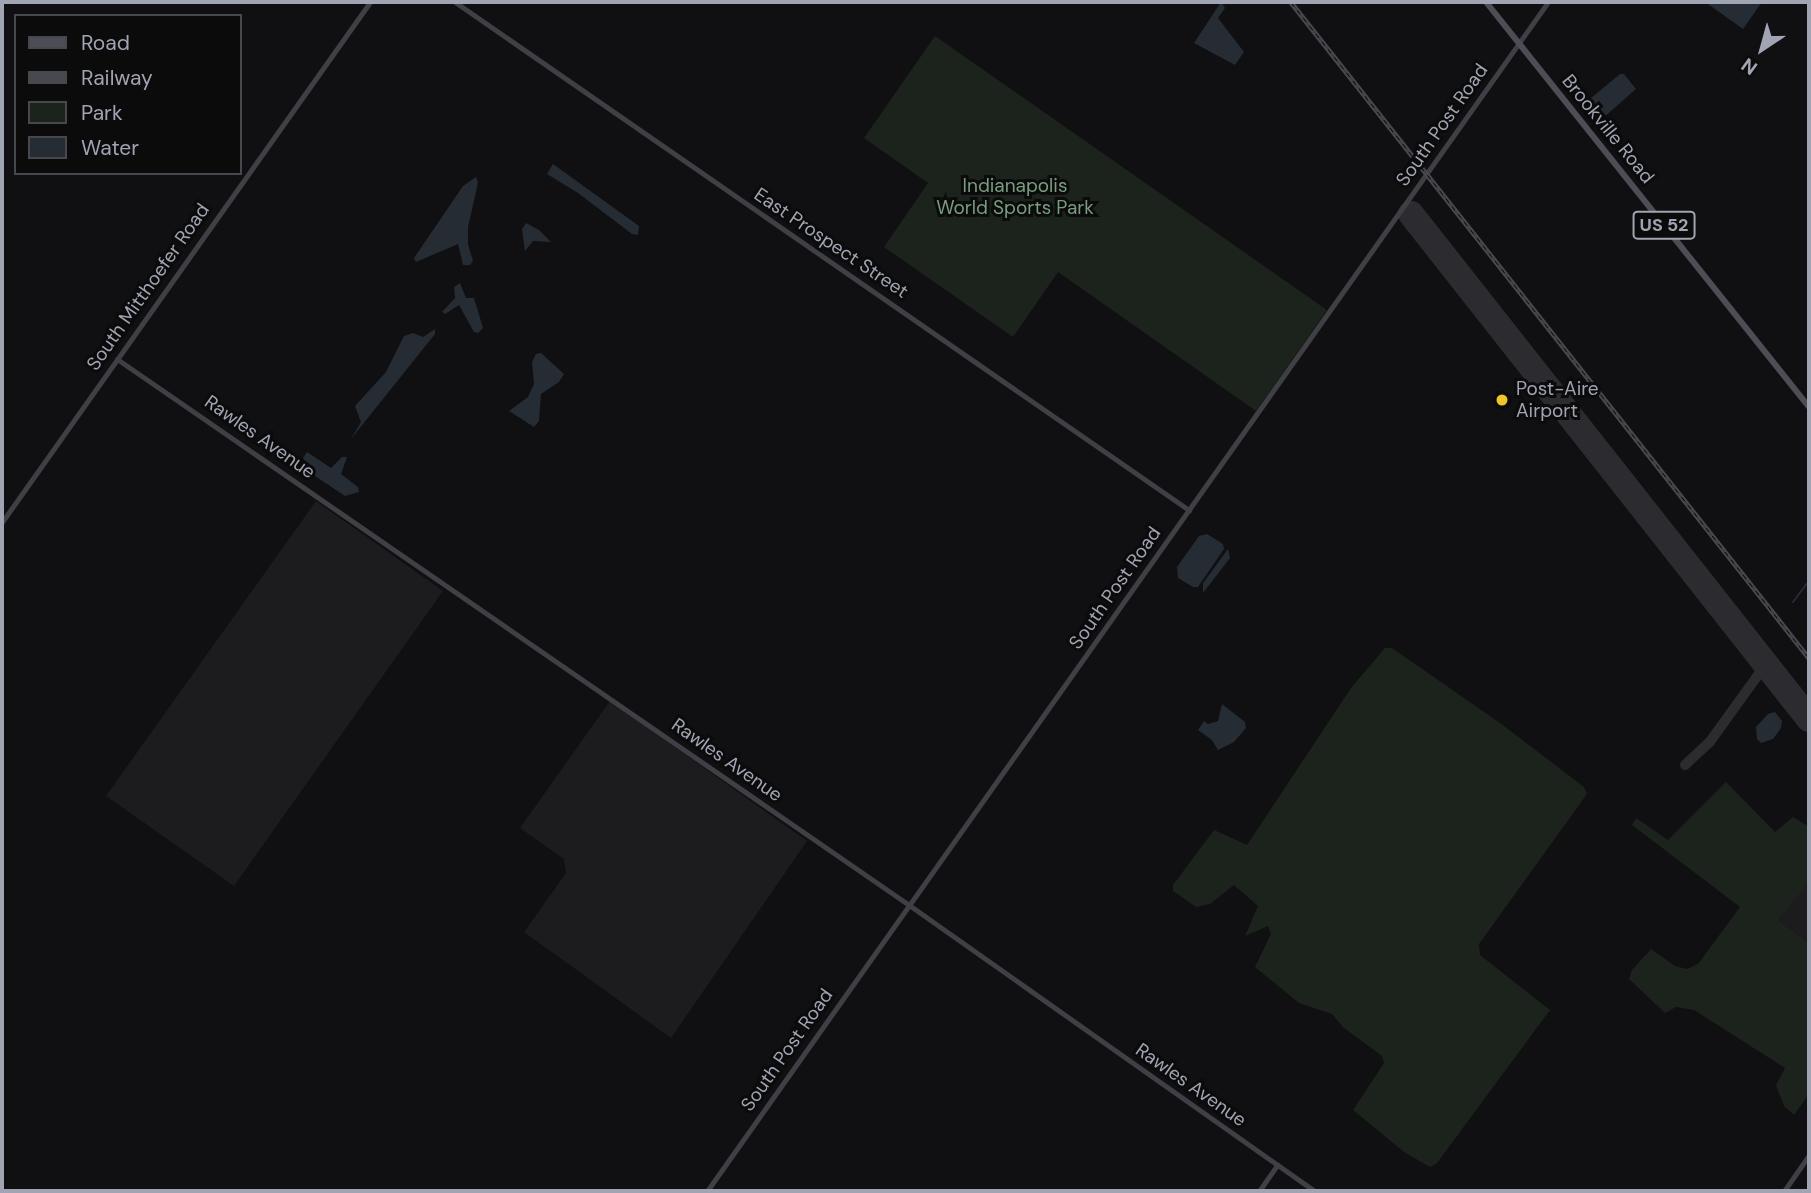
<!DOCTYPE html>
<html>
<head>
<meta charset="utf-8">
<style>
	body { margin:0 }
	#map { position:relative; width:1811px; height:1193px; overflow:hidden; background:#100f11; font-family:"DM Sans",sans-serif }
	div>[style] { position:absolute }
	.built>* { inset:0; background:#1c1c1e }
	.green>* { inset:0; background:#1c231d }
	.water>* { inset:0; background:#262c34 }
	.stream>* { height:2px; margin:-1px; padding:0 1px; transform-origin:1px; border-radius:1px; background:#262c34 }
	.taxiway>* { height:10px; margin:-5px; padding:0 5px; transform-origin:5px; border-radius:5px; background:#2c2c30 }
	.runway>* { height:26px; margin:-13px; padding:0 13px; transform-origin:13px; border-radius:13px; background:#2c2c30 }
	.secondary>* { height:5px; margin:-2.5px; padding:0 2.5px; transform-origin:2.5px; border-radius:2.5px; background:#3f3f46 }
	.primary>* { height:6px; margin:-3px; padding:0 3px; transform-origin:3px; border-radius:3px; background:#4d4d55 }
	.rail>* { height:4.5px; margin-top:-2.25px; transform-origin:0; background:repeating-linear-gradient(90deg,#0b0b0c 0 5px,#48484f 0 10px); box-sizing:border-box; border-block:2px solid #48484f }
	.dots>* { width:19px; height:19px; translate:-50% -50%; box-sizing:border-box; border:4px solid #0b0b0c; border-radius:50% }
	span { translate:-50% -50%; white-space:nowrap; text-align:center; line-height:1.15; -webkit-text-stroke:6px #0b0b0c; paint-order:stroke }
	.shield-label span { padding:2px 5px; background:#0b0b0c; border:2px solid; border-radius:5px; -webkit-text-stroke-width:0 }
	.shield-label { font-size:18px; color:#a1a4b2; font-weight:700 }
	.street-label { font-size:19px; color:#a1a4b2 }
	.park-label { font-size:19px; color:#789d7f }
	.poi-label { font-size:19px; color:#a1a4b2 }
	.left { translate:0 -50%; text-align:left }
	.frame { position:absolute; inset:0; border:4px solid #a1a4b2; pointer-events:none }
	.legend { position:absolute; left:14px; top:14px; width:228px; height:161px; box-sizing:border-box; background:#0b0b0c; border:2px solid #47484e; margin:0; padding:9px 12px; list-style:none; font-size:21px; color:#a1a4b2 }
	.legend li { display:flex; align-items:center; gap:14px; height:35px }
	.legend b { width:35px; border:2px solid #47484e }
	.north { position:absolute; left:1727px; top:14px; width:70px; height:70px; -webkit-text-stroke:5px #0b0b0c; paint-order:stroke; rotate:216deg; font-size:19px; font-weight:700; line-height:28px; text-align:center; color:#a1a4b2 }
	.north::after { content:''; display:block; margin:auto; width:24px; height:32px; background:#a1a4b2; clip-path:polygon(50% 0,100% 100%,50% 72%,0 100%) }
</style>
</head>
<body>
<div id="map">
	<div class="built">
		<i style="clip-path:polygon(316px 501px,443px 591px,234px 886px,106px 796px)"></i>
		<i style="clip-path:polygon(610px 701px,807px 841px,671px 1038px,524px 932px,566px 873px,564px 859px,520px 828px)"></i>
		<i style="clip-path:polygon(1809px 877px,1809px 943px,1778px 920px)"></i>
	</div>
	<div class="green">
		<i style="clip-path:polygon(935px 36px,1327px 310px,1256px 411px,1058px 272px,1013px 337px,884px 247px,928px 183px,864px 138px)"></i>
		<i style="clip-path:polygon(1385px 648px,1392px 648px,1500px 723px,1584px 787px,1587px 794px,1479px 944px,1480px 955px,1550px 1010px,1437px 1163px,1430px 1167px,1404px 1152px,1353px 1110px,1384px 1063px,1382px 1056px,1344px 1028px,1332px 1014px,1299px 1003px,1255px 967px,1271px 934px,1268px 926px,1245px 936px,1258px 906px,1234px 885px,1210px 904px,1196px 907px,1173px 891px,1173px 885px,1214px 830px,1247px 845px,1351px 688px)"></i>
		<i style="clip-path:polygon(1726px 782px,1775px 832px,1793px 817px,1809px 827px,1809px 882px,1778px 920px,1809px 943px,1809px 1094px,1794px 1115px,1784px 1106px,1776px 1085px,1785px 1068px,1694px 1010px,1676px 1007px,1665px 1013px,1629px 979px,1632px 970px,1651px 949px,1675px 966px,1687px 969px,1698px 964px,1740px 907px,1632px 825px,1636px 818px,1668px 840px)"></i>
	</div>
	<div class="water">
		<i style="clip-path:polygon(1221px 2px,1225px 8px,1218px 18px,1244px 52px,1235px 65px,1194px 43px)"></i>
		<i style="clip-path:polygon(1705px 2px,1762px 2px,1743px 29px)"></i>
		<i style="clip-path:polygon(1620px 74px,1624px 74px,1636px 89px,1603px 118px,1592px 106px,1591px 98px)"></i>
		<i style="clip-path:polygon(553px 164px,639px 226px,638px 235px,632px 234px,578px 193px,547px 174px)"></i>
		<i style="clip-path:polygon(476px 177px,478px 183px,468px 227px,468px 244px,473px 261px,470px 265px,463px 265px,458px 244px,416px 262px,414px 258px,463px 186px)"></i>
		<i style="clip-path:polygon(526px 223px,539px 230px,551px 242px,533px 241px,525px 251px,522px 229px)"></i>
		<i style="clip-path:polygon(460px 283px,466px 298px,474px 298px,483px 328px,478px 333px,474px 332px,459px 305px,445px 314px,442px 312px,455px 298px,454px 287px)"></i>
		<i style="clip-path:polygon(435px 329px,435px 334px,351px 439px,361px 422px,355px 406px,386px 372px,404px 336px,413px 333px,423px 337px)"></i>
		<i style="clip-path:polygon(541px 353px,564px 374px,559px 382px,541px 394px,539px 421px,534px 427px,509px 411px,528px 397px,534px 384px,532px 362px,536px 354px)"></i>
		<i style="clip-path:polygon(307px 452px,331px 468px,342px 457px,347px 457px,341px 474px,358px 487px,359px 492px,345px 496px,312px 474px,303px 458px)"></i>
		<i style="clip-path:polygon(1207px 534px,1223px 544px,1224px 549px,1198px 587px,1193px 587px,1178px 578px,1177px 567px,1199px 536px)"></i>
		<i style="clip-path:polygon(1228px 549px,1230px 558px,1203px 593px,1203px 583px)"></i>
		<i style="clip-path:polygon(1222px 704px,1245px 722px,1246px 728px,1234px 742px,1218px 750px,1212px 740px,1198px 730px,1204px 721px,1208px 724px,1218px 721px)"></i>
		<i style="clip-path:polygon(1775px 712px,1782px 721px,1781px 728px,1773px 739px,1761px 743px,1757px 739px,1756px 727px,1768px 714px)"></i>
	</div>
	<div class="stream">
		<i style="left:1793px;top:602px;width:26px;rotate:-53deg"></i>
	</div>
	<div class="taxiway">
		<i style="left:1685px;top:765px;width:33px;rotate:-43deg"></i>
		<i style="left:1709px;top:743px;width:92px;rotate:-54.2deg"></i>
		<i style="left:1763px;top:668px;width:9px;rotate:-96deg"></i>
	</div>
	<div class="runway">
		<i style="left:1411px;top:214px;width:643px;rotate:51.76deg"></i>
	</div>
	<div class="secondary">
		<i style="left:455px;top:2px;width:893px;rotate:34.69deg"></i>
		<i style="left:117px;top:359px;width:962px;rotate:34.58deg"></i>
		<i style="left:909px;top:905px;width:496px;rotate:35.2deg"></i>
		<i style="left:2px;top:522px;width:637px;rotate:-54.71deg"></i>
		<i style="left:707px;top:1191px;width:1456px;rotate:-54.73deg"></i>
		<i style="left:1259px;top:1191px;width:32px;rotate:-55deg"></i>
		<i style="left:1784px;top:1191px;width:44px;rotate:-55.2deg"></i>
	</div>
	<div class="primary">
		<i style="left:1486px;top:2px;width:518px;rotate:51.43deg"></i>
	</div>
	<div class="rail">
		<i style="left:1291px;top:2px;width:836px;rotate:51.7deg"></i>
	</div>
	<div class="dots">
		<i style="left:1502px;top:400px;background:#eec62a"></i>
	</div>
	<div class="shield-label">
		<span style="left:1664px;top:225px">US 52</span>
	</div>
	<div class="street-label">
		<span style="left:1442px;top:125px;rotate:-55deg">South Post Road</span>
		<span style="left:1608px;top:129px;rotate:51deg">Brookville Road</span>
		<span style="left:831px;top:243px;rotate:34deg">East Prospect Street</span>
		<span style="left:148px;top:287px;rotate:-55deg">South Mitthoefer Road</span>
		<span style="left:260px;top:437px;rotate:35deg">Rawles Avenue</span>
		<span style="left:1115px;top:588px;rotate:-55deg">South Post Road</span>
		<span style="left:727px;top:760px;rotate:35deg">Rawles Avenue</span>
		<span style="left:787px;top:1050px;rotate:-55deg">South Post Road</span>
		<span style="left:1191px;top:1085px;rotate:35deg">Rawles Avenue</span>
	</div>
	<div class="park-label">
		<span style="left:1015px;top:197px">Indianapolis<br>World Sports Park</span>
	</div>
	<div class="poi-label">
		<span class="left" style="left:1516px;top:400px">Post-Aire<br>Airport</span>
	</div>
	<div class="frame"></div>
	<ul class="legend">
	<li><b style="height:9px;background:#4d4d55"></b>Road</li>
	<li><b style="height:9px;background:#48484f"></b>Railway</li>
	<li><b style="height:19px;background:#1c231d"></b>Park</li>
	<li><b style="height:19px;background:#262c34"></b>Water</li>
	</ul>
	<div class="north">N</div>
</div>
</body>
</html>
